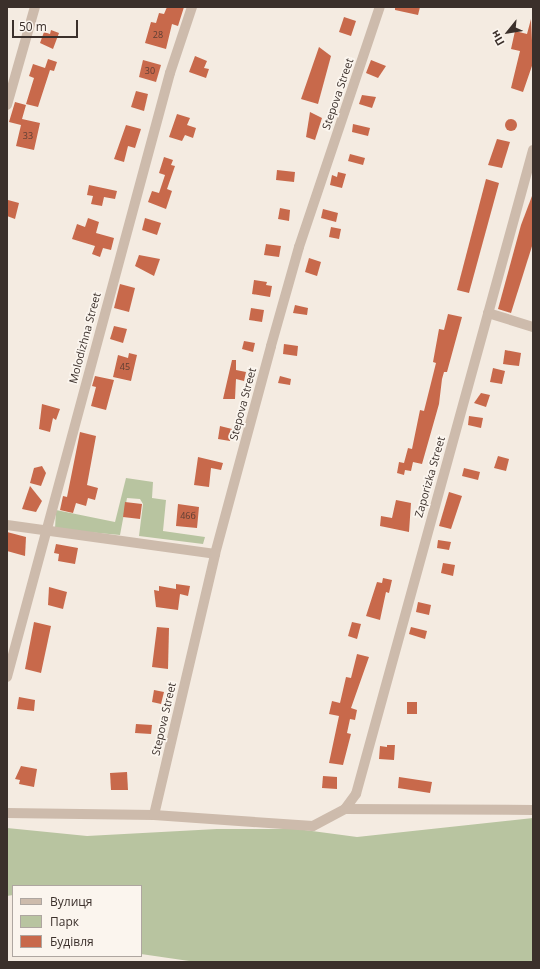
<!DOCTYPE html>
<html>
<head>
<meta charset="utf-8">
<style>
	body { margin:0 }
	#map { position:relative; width:540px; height:969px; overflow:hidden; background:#f4ebe1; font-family:"Open Sans",sans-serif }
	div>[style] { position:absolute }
	.green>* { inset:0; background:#b8c4a0 }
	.building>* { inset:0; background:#c8694b }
	.round { border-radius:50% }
	.street>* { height:10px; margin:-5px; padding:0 5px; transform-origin:5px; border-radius:5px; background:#cdbbac }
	span { translate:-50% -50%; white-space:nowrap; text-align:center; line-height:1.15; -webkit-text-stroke:3.5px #fbf5ee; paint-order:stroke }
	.number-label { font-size:9px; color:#5e3e33 }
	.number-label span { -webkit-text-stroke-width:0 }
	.street-label { font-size:11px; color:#3b302b }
	.frame { position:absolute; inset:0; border:8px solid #3b302b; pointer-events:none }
	.legend { position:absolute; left:12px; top:885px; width:130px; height:72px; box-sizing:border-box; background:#fbf5ee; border:1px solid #aea6a0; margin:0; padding:5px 7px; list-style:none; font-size:12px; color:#3b302b }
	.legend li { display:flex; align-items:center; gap:8px; height:20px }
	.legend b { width:20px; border:1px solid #aea6a0 }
	.north { position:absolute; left:488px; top:12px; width:40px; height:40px; -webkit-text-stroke:3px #fbf5ee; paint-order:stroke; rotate:240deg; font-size:11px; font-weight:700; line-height:16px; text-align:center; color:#3b302b }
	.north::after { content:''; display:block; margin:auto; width:14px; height:18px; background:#3b302b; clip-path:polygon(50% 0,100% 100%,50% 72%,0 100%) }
	.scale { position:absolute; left:12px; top:20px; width:66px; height:18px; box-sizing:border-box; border:2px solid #3b302b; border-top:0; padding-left:5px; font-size:12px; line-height:14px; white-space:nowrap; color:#3b302b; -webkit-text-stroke:3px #fbf5ee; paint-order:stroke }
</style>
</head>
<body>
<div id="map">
	<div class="green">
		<i style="clip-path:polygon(126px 478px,153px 482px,152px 498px,166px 500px,163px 531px,205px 537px,203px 544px,139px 536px,143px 504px,140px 499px,127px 498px,120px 535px,55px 529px,56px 510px,115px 522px)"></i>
		<i style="clip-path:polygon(533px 818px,533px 962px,196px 962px,141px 954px,141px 886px,13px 886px,13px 895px,7px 896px,7px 828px,87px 836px,217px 829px,297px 829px,357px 837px)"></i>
	</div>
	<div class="building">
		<i style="clip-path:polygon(167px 7px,184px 7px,178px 26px,172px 24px,166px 49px,145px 43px,151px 22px,156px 23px,159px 13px,164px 14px)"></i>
		<i style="clip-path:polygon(395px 7px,420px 7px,418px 15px,395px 10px)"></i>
		<i style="clip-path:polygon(344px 17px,356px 21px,351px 36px,339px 32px)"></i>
		<i style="clip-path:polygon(531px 19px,533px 63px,523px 92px,511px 88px,520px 51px,511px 49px,515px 31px,527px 34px)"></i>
		<i style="clip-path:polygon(51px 30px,59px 33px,53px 49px,40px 43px,44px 32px,50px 34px)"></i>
		<i style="clip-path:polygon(319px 47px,331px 56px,318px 104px,301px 99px)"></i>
		<i style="clip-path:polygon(195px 56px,207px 61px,204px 68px,209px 69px,206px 78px,189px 72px)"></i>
		<i style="clip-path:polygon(48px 59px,57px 62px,54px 71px,50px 70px,38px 107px,26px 104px,34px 78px,29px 76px,33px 64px,45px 68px)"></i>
		<i style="clip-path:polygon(143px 60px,161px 65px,156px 82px,139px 77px)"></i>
		<i style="clip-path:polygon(371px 60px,386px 66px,378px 78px,366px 73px)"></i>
		<i style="clip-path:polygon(136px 91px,148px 94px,144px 111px,131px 107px)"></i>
		<i style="clip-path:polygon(362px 95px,376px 97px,372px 108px,359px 104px)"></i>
		<i style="clip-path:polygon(15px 102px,26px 105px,22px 119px,40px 123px,34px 150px,16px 146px,21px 125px,9px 122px)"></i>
		<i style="clip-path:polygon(310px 112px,322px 118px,315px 140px,306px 137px)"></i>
		<i style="clip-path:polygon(177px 114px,190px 118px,187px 125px,196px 128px,193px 138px,185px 135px,182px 141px,169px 137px)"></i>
		<i class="round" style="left:505px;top:119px;width:12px;height:12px"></i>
		<i style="clip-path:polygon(353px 124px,370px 128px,368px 136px,352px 132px)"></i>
		<i style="clip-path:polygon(126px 125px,141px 129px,135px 148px,128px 146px,124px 162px,114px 159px)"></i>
		<i style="clip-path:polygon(497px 139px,510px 142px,502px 168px,488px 165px)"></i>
		<i style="clip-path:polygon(350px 154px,365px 158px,363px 165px,348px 161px)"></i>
		<i style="clip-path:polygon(164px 157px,173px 160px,171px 165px,175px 166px,167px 189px,172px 191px,166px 209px,148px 202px,152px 191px,159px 193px,165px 175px,159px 173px)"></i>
		<i style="clip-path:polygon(277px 170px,295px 172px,294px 182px,276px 180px)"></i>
		<i style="clip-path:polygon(338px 172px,346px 174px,342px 188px,330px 185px,332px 175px,337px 177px)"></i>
		<i style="clip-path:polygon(486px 179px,499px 183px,469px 293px,457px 290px)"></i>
		<i style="clip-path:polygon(89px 185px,117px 191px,115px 199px,104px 197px,102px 206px,91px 204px,93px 196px,87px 195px)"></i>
		<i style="clip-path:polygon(532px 196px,533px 243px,511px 313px,498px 309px,521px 225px)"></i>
		<i style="clip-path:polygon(8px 200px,19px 203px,15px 219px,7px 216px)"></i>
		<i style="clip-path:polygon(280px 208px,290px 210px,289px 221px,278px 219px)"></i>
		<i style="clip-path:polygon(323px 209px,338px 213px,336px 222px,321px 218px)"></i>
		<i style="clip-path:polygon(88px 218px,99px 222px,96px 233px,114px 238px,111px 250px,103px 248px,100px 257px,92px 254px,95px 246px,72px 239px,77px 224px,85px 227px)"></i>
		<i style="clip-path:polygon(145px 218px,161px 223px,157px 235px,142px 230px)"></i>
		<i style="clip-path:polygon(331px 227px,341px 229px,339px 239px,329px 237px)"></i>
		<i style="clip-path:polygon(266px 244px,281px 246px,279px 257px,264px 255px)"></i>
		<i style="clip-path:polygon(139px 255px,160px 259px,154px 276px,135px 266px)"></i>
		<i style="clip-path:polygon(309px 258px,321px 262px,317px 276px,305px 272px)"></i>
		<i style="clip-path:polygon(254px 280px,267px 282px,266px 285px,272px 286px,270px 297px,252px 294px)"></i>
		<i style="clip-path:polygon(120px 284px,135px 288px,129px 312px,114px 308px)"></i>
		<i style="clip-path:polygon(295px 305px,308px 308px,307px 315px,293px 313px)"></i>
		<i style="clip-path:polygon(251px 308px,264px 310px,262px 322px,249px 320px)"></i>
		<i style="clip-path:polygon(448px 314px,462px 317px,447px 372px,444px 372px,442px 379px,439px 404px,422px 464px,413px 462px,411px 471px,405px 470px,404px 475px,397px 473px,399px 462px,404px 463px,408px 448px,412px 449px,420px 410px,424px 411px,436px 363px,433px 362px,439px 329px,444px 330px)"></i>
		<i style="clip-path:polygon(114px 326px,127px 329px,123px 343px,110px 339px)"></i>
		<i style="clip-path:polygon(244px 341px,255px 343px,253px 352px,242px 349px)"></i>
		<i style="clip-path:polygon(284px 344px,298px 346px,297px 356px,283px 354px)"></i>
		<i style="clip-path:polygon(505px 350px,521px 353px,519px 366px,503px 364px)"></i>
		<i style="clip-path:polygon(129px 353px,137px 355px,131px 381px,113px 377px,118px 355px,128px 358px)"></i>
		<i style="clip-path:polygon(232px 360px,236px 360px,236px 370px,246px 372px,244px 381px,236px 379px,235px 399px,223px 399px)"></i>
		<i style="clip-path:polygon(493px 368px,505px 371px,502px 384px,490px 382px)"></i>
		<i style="clip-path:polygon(95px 376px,114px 380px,106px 410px,91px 406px,96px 387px,92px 386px)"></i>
		<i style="clip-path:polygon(280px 376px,291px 379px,290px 385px,278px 383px)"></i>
		<i style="clip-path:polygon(481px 393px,490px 395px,486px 407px,474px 403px)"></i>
		<i style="clip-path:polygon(42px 404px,60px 409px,56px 420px,53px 418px,50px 432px,39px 429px)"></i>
		<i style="clip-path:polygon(469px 416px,483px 418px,481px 428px,468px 425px)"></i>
		<i style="clip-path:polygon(220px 426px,232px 429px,230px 441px,218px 439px)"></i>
		<i style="clip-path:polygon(80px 432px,96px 436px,87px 485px,98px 488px,95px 500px,88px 498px,86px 506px,76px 503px,73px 513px,60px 510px,63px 496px,67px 497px)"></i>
		<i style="clip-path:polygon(498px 456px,509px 459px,506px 471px,494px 468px)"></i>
		<i style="clip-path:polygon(198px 457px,223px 463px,221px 470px,211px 468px,209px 487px,194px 485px)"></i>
		<i style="clip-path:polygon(42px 466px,46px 473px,41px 486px,30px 483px,34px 468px)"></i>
		<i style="clip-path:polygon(464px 468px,480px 472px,478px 480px,462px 476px)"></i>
		<i style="clip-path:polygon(30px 486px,42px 501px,36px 512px,22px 509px)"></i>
		<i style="clip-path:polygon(449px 492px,462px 496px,451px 529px,439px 526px)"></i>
		<i style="clip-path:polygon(396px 500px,411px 503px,409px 532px,380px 526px,381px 516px,392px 518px)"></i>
		<i style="clip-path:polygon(125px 502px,142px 504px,140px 519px,123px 517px)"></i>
		<i style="clip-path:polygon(178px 504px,199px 507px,197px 528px,176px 526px)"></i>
		<i style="clip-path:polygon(7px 532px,26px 537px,25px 556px,7px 551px)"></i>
		<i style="clip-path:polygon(438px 540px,451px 542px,449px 550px,437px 548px)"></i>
		<i style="clip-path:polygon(56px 544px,78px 548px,75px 564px,58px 561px,59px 554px,54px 553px)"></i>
		<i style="clip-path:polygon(443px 563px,455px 565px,453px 576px,441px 573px)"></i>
		<i style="clip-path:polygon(383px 578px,392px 580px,389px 593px,386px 592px,380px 620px,366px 616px,377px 582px,382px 583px)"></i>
		<i style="clip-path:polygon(176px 584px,190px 586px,188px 596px,180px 594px,178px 610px,156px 607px,154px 590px,159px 591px,159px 586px,176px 589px)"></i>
		<i style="clip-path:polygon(49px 587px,67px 592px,63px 609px,48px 605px)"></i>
		<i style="clip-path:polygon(418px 602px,431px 605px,429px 615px,416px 612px)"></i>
		<i style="clip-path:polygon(34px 622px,51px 626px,41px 673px,25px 669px)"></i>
		<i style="clip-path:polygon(352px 622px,361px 624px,357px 639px,348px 636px)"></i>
		<i style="clip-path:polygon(157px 627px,169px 628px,168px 669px,152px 667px)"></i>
		<i style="clip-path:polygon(411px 627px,427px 631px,425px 639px,409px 634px)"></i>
		<i style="clip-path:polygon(357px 654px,369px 657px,351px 708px,357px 710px,355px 720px,350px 719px,347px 733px,351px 734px,343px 765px,329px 763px,339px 716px,329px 714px,332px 701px,340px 703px,346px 677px,351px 678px)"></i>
		<i style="clip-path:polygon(154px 690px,164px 692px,161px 704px,152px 702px)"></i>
		<i style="clip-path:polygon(19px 697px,35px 700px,34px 711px,17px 709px)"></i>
		<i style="clip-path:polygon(407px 702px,417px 702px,417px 714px,407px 714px)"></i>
		<i style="clip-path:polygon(136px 724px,152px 725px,151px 734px,135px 733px)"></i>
		<i style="clip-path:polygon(387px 745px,395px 745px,394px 760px,379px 759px,380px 746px,387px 747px)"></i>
		<i style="clip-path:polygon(21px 766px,37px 769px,34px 787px,19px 784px,20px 780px,15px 779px)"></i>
		<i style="clip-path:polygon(127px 772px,128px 790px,111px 790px,110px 773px)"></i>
		<i style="clip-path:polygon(323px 776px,337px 777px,337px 789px,322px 788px)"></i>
		<i style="clip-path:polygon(399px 777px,432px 782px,430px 793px,398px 788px)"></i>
	</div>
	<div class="street">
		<i style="left:7px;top:105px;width:102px;rotate:-74.1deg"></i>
		<i style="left:488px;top:313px;width:47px;rotate:17.3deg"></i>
		<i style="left:7px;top:525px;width:210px;rotate:7.9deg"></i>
		<i style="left:7px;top:677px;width:626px;rotate:-74.9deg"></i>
		<i style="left:170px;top:73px;width:70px;rotate:-71.6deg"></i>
		<i style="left:345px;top:809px;width:19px;rotate:-54deg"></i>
		<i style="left:356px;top:794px;width:668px;rotate:-74.63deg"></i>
		<i style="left:7px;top:813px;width:147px;rotate:0.8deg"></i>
		<i style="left:154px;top:815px;width:159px;rotate:4deg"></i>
		<i style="left:313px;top:826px;width:36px;rotate:-28deg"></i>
		<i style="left:345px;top:809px;width:188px;rotate:0.3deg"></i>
		<i style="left:154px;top:815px;width:268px;rotate:-76.8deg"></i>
		<i style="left:215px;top:554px;width:215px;rotate:-74.9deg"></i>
		<i style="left:271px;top:346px;width:103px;rotate:-74.2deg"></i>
		<i style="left:299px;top:247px;width:253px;rotate:-71.4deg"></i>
	</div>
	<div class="number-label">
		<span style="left:158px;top:35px">28</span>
		<span style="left:150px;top:71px">30</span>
		<span style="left:28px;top:136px">33</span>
		<span style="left:125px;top:367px">45</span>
		<span style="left:188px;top:516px">46б</span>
	</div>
	<div class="street-label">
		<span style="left:338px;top:94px;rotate:-71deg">Stepova Street</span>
		<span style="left:85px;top:338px;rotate:-75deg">Molodizhna Street</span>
		<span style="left:243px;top:404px;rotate:-75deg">Stepova Street</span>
		<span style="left:430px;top:477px;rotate:-74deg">Zaporizka Street</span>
		<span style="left:164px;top:719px;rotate:-77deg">Stepova Street</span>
	</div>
	<div class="frame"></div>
	<ul class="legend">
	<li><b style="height:5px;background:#cdbbac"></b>Вулиця</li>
	<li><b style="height:11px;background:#b8c4a0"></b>Парк</li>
	<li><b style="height:11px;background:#c8694b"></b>Будівля</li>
	</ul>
	<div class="north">Пн</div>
	<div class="scale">50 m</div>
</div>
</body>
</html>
